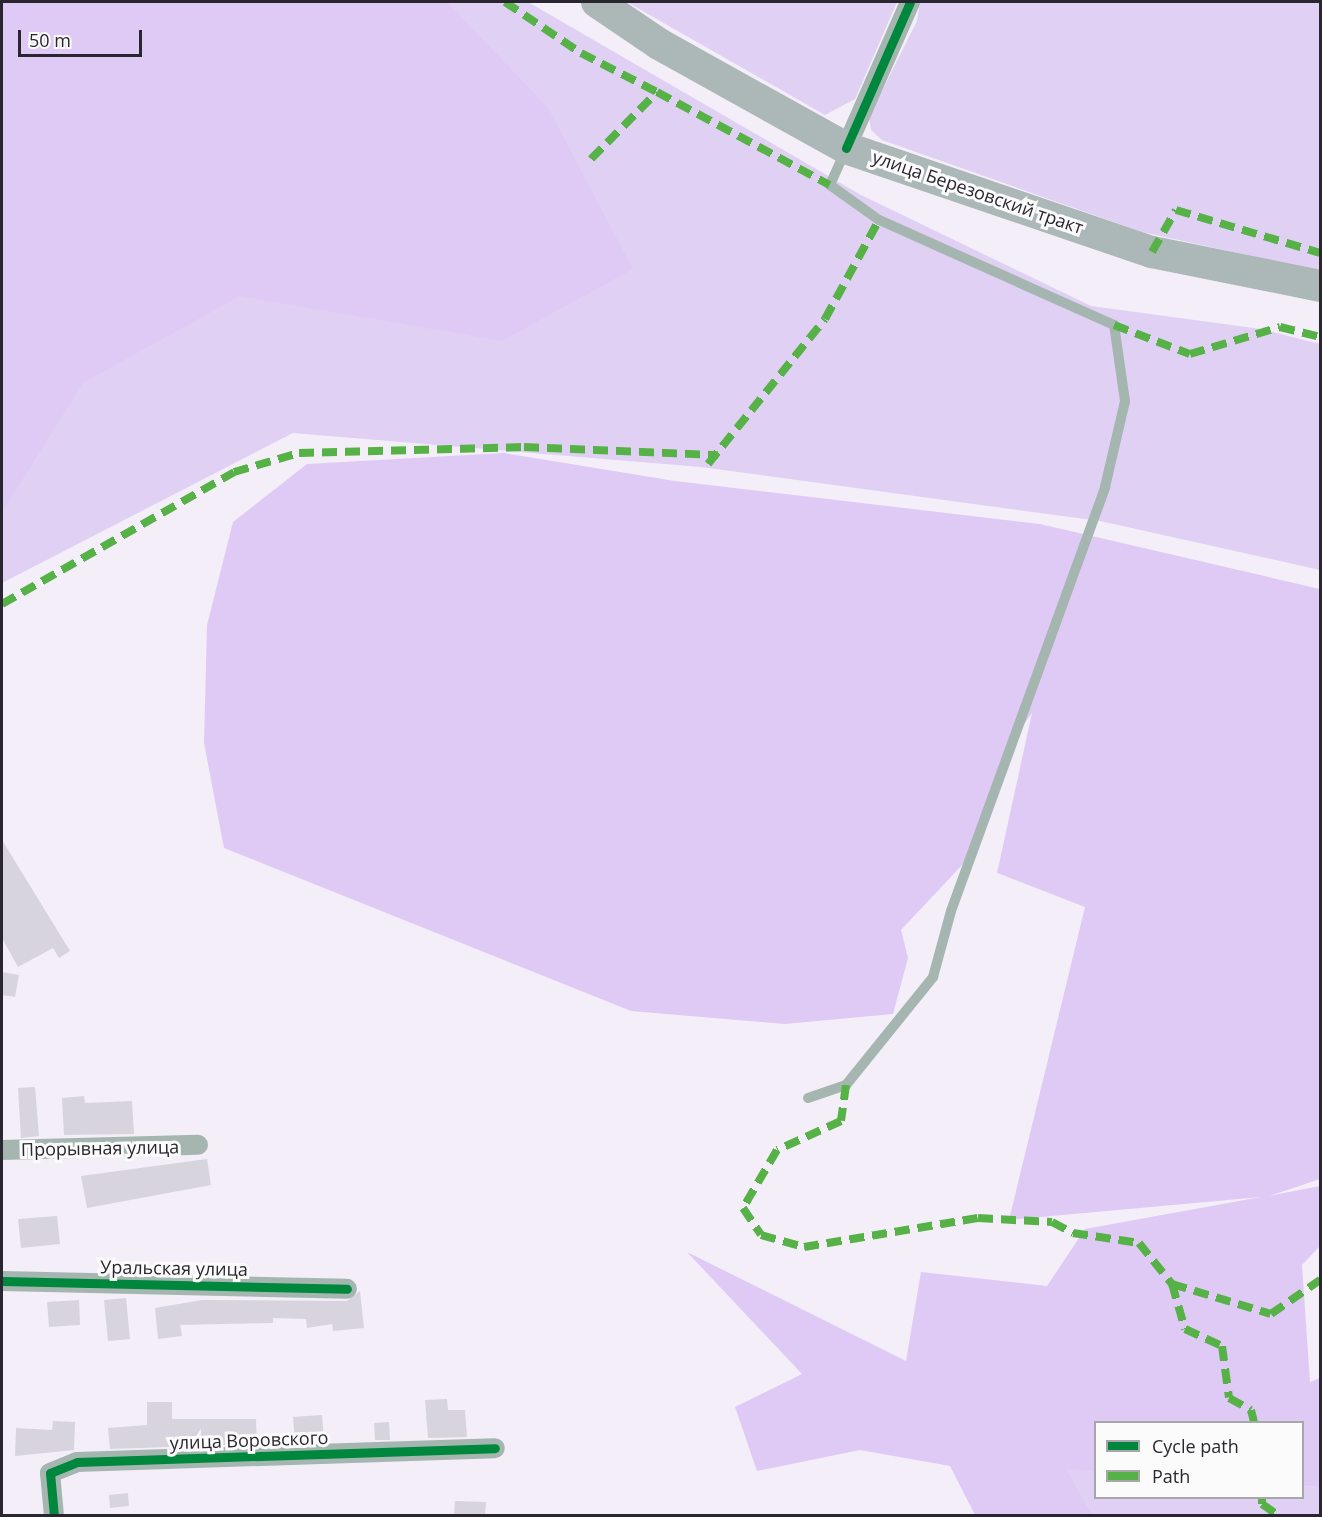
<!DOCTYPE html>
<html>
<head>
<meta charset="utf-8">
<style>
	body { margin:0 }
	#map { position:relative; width:1322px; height:1517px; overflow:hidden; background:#f3eef8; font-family:"Open Sans",sans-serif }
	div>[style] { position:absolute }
	.green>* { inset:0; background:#e0d0f4 }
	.forest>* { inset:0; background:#dfcaf6 }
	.building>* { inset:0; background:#d8d4de }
	.service>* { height:10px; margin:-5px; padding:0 5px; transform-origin:5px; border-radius:5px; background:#a5b6b0 }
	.minor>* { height:20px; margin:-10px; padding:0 10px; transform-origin:10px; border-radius:10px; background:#a5b6b0 }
	.primary>* { height:32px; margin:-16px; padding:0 16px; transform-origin:16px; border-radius:16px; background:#acb8b7 }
	.quiet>* { height:8px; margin-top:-4px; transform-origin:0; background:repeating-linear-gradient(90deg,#56b246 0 15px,transparent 0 23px) }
	.cycleway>* { height:9px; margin:-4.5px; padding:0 4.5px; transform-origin:4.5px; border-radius:4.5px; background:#00873e }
	span { translate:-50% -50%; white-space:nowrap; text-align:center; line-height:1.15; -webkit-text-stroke:6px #fbfbfb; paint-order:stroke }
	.street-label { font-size:18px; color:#2a2630 }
	.frame { position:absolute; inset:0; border:3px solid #2a2630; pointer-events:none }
	.legend { position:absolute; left:1094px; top:1421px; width:210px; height:78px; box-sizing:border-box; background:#fbfbfb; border:2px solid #a7a6aa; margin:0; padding:8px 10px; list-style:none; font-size:18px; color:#2a2630 }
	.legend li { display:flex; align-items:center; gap:12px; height:30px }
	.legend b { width:30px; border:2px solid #a7a6aa }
	.scale { position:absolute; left:18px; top:30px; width:124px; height:27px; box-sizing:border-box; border:3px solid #2a2630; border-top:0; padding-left:8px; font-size:18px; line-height:21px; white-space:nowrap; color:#2a2630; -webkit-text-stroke:4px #fbfbfb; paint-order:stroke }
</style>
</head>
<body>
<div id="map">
	<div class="green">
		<i style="clip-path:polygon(2px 2px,528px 2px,861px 195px,1091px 306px,1261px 329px,1320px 344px,1320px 570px,1100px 521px,701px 467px,293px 433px,2px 583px)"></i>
		<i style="clip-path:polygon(627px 2px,897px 2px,855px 99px,825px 115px)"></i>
		<i style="clip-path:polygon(920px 2px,1320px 2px,1320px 271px,1142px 232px,882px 140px,871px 130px,869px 117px,917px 21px)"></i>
		<i style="clip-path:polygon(1065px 1468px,1095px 1471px,1096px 1498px,1302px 1498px,1303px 1486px,1320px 1487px,1320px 1515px,1093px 1515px)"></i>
	</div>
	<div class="forest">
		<i style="clip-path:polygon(2px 2px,447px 2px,548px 108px,633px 269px,502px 341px,240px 296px,83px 383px,2px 512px)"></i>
		<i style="clip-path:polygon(504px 453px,675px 481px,1040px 524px,1320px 589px,1320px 1179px,1269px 1196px,1320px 1186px,1320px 1246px,1302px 1265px,1310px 1382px,1320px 1378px,1320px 1487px,1303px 1486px,1302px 1422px,1096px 1422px,1095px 1471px,1066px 1469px,1093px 1515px,975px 1515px,950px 1466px,860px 1450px,757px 1471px,735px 1407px,802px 1374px,687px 1252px,906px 1361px,921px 1272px,1047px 1286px,1085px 1229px,1261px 1197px,1009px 1220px,1085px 907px,997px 873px,1032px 713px,1012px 741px,964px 863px,901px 930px,908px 958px,893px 1014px,785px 1024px,631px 1011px,224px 848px,204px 743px,207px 625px,233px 522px,307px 464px)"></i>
	</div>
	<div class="building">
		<i style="clip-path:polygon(2px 840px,70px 951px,59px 958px,53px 948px,18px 967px,2px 938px)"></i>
		<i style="clip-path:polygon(2px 972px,19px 975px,15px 997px,2px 995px)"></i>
		<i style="clip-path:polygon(35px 1087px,39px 1136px,21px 1138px,18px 1088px)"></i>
		<i style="clip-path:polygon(84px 1096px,85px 1103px,132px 1101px,134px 1134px,64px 1135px,62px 1098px)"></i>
		<i style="clip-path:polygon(207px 1159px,211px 1185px,87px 1208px,81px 1176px)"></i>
		<i style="clip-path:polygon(57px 1216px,60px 1244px,21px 1248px,18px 1219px)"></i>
		<i style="clip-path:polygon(360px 1291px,364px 1328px,333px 1331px,332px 1324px,307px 1328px,306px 1319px,273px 1318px,273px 1323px,180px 1325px,182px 1336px,158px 1339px,155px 1308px,202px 1300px,347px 1301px)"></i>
		<i style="clip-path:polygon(126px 1298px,130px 1339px,108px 1341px,104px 1300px)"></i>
		<i style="clip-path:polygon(79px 1300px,80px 1325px,49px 1327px,47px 1302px)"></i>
		<i style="clip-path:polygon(447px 1399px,448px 1410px,465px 1410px,467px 1437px,428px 1438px,425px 1400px)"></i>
		<i style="clip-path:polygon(147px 1402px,172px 1402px,172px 1419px,256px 1419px,257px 1444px,110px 1449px,108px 1428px,147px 1425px)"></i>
		<i style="clip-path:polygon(322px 1415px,324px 1442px,295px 1443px,293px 1417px)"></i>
		<i style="clip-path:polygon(53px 1421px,75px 1422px,74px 1450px,15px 1456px,16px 1428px,52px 1430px)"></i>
		<i style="clip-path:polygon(389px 1422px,390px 1440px,375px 1440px,374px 1423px)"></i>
		<i style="clip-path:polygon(128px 1493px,129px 1506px,110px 1508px,109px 1495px)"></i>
		<i style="clip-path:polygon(455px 1501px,486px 1502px,485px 1515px,454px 1515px)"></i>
	</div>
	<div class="service">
		<i style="left:808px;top:1098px;width:40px;rotate:-18.9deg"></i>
		<i style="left:846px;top:1085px;width:139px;rotate:-51.1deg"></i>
		<i style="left:933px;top:977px;width:68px;rotate:-74.7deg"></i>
		<i style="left:951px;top:911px;width:451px;rotate:-70deg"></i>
		<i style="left:1105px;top:487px;width:88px;rotate:-76.9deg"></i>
		<i style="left:1125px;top:401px;width:77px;rotate:-98.2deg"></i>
		<i style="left:1114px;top:325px;width:257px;rotate:-155.9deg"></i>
		<i style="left:879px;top:220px;width:60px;rotate:-144.5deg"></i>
		<i style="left:830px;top:185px;width:37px;rotate:-66deg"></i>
	</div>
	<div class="minor">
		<i style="left:846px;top:148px;width:159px;rotate:-66.3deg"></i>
		<i style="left:2px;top:1150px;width:196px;rotate:-1.5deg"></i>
		<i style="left:2px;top:1281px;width:345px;rotate:1.3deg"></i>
		<i style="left:54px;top:1516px;width:43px;rotate:-95.3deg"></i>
		<i style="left:50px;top:1473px;width:29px;rotate:-22deg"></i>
		<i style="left:77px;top:1462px;width:418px;rotate:-1.9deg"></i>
	</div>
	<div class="primary">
		<i style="left:597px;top:2px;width:75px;rotate:34.1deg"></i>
		<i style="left:659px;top:44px;width:214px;rotate:29.1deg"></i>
		<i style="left:846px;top:148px;width:323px;rotate:18.8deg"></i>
		<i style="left:1152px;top:252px;width:171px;rotate:11.4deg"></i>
	</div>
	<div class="quiet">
		<i style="left:505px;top:2px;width:92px;rotate:33.9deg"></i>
		<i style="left:581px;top:53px;width:85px;rotate:27.2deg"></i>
		<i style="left:591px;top:159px;width:94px;rotate:-45.4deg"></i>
		<i style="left:657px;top:92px;width:196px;rotate:28.3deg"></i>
		<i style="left:1152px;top:252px;width:48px;rotate:-60.3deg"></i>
		<i style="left:1176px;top:210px;width:150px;rotate:16.6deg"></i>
		<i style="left:1114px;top:325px;width:81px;rotate:20.9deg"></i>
		<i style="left:1190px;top:354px;width:94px;rotate:-16.7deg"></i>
		<i style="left:1280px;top:327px;width:41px;rotate:14deg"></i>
		<i style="left:708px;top:464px;width:186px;rotate:-51.1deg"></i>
		<i style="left:825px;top:319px;width:113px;rotate:-61.4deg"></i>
		<i style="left:2px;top:604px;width:267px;rotate:-29.6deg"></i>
		<i style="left:234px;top:472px;width:68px;rotate:-16.3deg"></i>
		<i style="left:299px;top:453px;width:225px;rotate:-1.5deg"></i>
		<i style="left:524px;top:447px;width:194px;rotate:2.4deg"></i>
		<i style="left:846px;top:1085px;width:36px;rotate:98deg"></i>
		<i style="left:841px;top:1121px;width:70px;rotate:155.6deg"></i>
		<i style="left:777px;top:1150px;width:67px;rotate:120.4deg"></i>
		<i style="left:743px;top:1208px;width:32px;rotate:56deg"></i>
		<i style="left:761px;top:1235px;width:45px;rotate:15.6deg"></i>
		<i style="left:804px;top:1247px;width:176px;rotate:-9.5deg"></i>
		<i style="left:978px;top:1218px;width:74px;rotate:3.1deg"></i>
		<i style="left:1052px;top:1222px;width:24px;rotate:28deg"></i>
		<i style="left:1073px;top:1233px;width:67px;rotate:8.6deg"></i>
		<i style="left:1139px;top:1243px;width:53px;rotate:51.2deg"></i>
		<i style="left:1172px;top:1284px;width:47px;rotate:73.9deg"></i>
		<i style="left:1185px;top:1329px;width:41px;rotate:24.7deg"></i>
		<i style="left:1222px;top:1346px;width:52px;rotate:82.3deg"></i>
		<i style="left:1229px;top:1398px;width:25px;rotate:29deg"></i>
		<i style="left:1251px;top:1410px;width:12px;rotate:76deg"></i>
		<i style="left:1172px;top:1284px;width:103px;rotate:16.9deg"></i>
		<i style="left:1271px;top:1314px;width:60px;rotate:-34.8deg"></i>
		<i style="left:1262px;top:1498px;width:6px;rotate:90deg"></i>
		<i style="left:1262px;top:1504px;width:21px;rotate:35deg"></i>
	</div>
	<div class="cycleway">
		<i style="left:846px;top:148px;width:159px;rotate:-66.3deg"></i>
		<i style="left:2px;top:1281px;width:345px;rotate:1.3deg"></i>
		<i style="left:54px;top:1516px;width:43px;rotate:-95.3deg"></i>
		<i style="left:50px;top:1473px;width:29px;rotate:-22deg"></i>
		<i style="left:77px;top:1462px;width:418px;rotate:-1.9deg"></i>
	</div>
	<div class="street-label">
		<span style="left:978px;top:192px;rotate:19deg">улица Березовский тракт</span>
		<span style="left:100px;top:1148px;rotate:-1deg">Прорывная улица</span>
		<span style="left:174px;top:1268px;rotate:1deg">Уральская улица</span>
		<span style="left:249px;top:1440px;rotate:-2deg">улица Воровского</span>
	</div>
	<div class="frame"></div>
	<ul class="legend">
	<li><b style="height:8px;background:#00873e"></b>Cycle path</li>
	<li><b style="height:8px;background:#56b246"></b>Path</li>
	</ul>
	<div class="scale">50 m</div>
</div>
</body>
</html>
